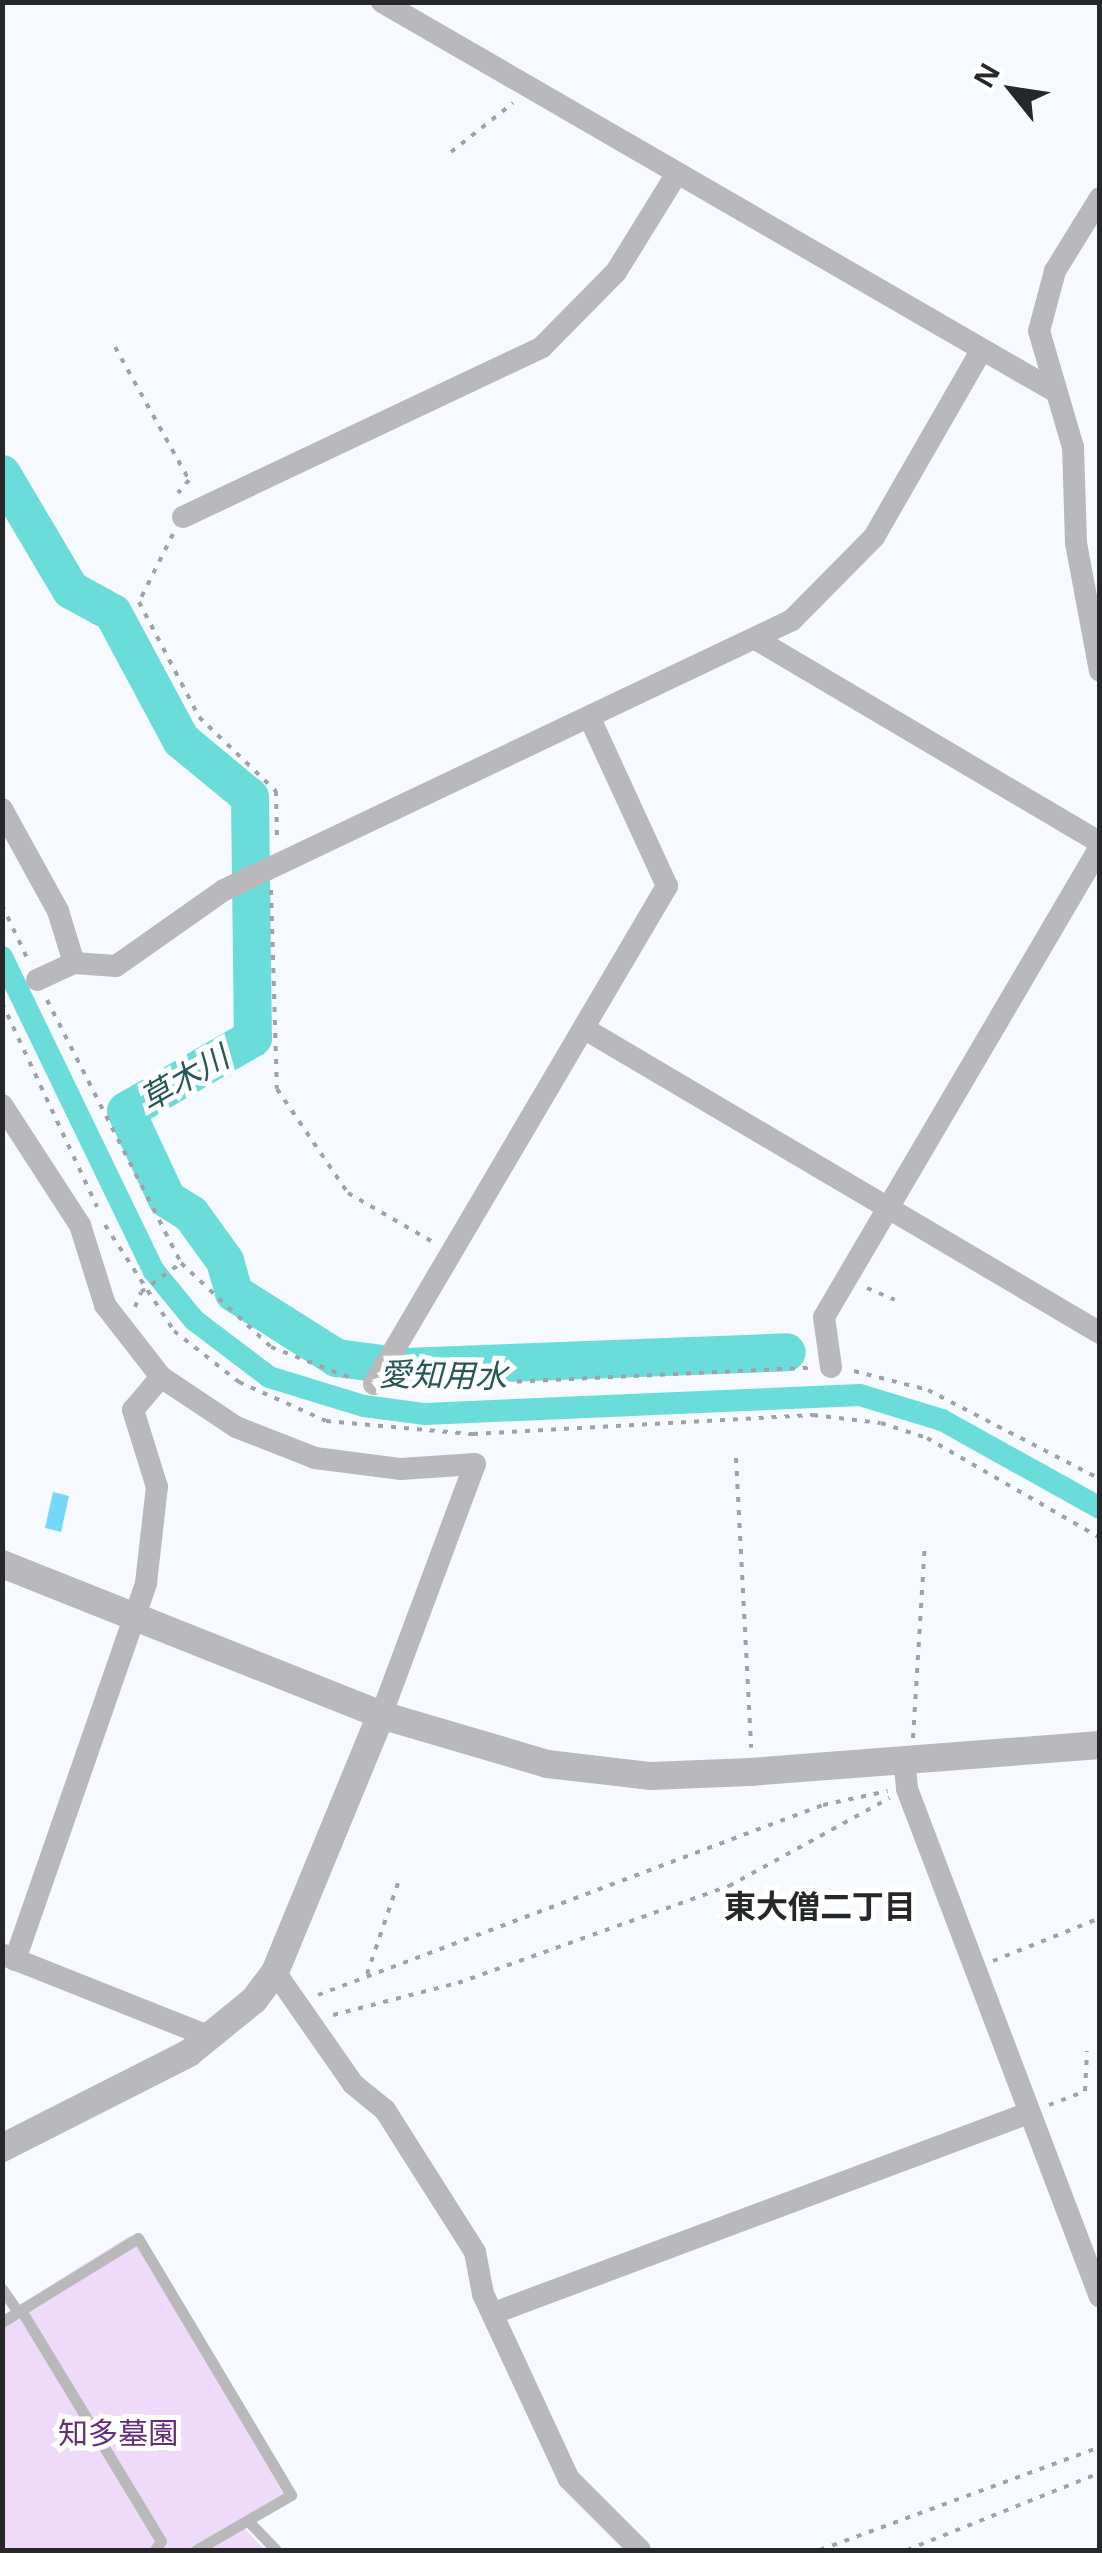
<!DOCTYPE html>
<html>
<head>
<meta charset="utf-8">
<style>
	body { margin:0 }
	#map { position:relative; width:1102px; height:2553px; overflow:hidden; background:#f6faff; font-family:"Open Sans","Noto Sans JP",sans-serif }
	div>[style] { position:absolute }
	.green>* { inset:0; background:#f0dafa }
	.canal>* { height:22px; margin:-11px; padding:0 11px; transform-origin:11px; border-radius:11px; background:#6addda }
	.river>* { height:38px; margin:-19px; padding:0 19px; transform-origin:19px; border-radius:19px; background:#6addda }
	.building>* { inset:0; background:#75d7fa }
	.path>* { height:4px; margin-top:-2px; transform-origin:0; background:repeating-linear-gradient(90deg,#9fa2a6 0 5px,transparent 0 13px) }
	.service>* { height:11px; margin:-5.5px; padding:0 5.5px; transform-origin:5.5px; border-radius:5.5px; background:#b9b9bc }
	.minor>* { height:22px; margin:-11px; padding:0 11px; transform-origin:11px; border-radius:11px; background:#b9b9bc }
	.tertiary>* { height:28px; margin:-14px; padding:0 14px; transform-origin:14px; border-radius:14px; background:#b9b9bc }
	span { translate:-50% -50%; white-space:nowrap; text-align:center; line-height:1.15; -webkit-text-stroke:10px #fff; paint-order:stroke }
	.park-label { font-size:30px; color:#652d7a }
	.water-label { font-size:32px; color:#255756; font-style:italic }
	.neighbourhood-label { font-size:32px; color:#252729; font-weight:700 }
	.frame { position:absolute; inset:0; border:5px solid #252729; pointer-events:none }
	.north { position:absolute; left:962px; top:40px; width:100px; height:100px; -webkit-text-stroke:8px #fff; paint-order:stroke; rotate:300deg; font-size:28px; font-weight:700; line-height:40px; text-align:center; color:#252729 }
	.north::after { content:''; display:block; margin:auto; width:35px; height:45px; background:#252729; clip-path:polygon(50% 0,100% 100%,50% 72%,0 100%) }
</style>
</head>
<body>
<div id="map">
	<div class="green">
		<i style="clip-path:polygon(131px 2235px,290px 2493px,245px 2529px,265px 2550px,3px 2550px,3px 2315px)"></i>
	</div>
	<div class="canal">
		<i style="left:2px;top:957px;width:349px;rotate:64.2deg"></i>
		<i style="left:154px;top:1271px;width:63px;rotate:50.8deg"></i>
		<i style="left:194px;top:1320px;width:94px;rotate:37.2deg"></i>
		<i style="left:269px;top:1377px;width:99px;rotate:17deg"></i>
		<i style="left:364px;top:1406px;width:62px;rotate:7.5deg"></i>
		<i style="left:425px;top:1414px;width:435px;rotate:-2.5deg"></i>
		<i style="left:860px;top:1395px;width:86px;rotate:17deg"></i>
		<i style="left:942px;top:1420px;width:181px;rotate:29.1deg"></i>
	</div>
	<div class="river">
		<i style="left:2px;top:474px;width:135px;rotate:59.3deg"></i>
		<i style="left:71px;top:590px;width:48px;rotate:28.7deg"></i>
		<i style="left:113px;top:613px;width:144px;rotate:61.8deg"></i>
		<i style="left:181px;top:740px;width:89px;rotate:39.6deg"></i>
		<i style="left:250px;top:797px;width:241px;rotate:89.3deg"></i>
		<i style="left:253px;top:1038px;width:146px;rotate:150.1deg"></i>
		<i style="left:126px;top:1111px;width:97px;rotate:65deg"></i>
		<i style="left:167px;top:1199px;width:28px;rotate:32deg"></i>
		<i style="left:191px;top:1214px;width:58px;rotate:54.1deg"></i>
		<i style="left:225px;top:1261px;width:33px;rotate:74deg"></i>
		<i style="left:234px;top:1293px;width:122px;rotate:32.3deg"></i>
		<i style="left:337px;top:1358px;width:69px;rotate:7.5deg"></i>
		<i style="left:405px;top:1367px;width:382px;rotate:-2.2deg"></i>
	</div>
	<div class="building">
		<i style="clip-path:polygon(53px 1492px,69px 1496px,61px 1532px,45px 1528px)"></i>
	</div>
	<div class="path">
		<i style="left:451px;top:152px;width:79px;rotate:-38.3deg"></i>
		<i style="left:115px;top:347px;width:152px;rotate:60.9deg"></i>
		<i style="left:189px;top:480px;width:17px;rotate:130deg"></i>
		<i style="left:173px;top:534px;width:76px;rotate:116.6deg"></i>
		<i style="left:139px;top:602px;width:130px;rotate:62.4deg"></i>
		<i style="left:199px;top:717px;width:107px;rotate:43.9deg"></i>
		<i style="left:276px;top:791px;width:49px;rotate:88.8deg"></i>
		<i style="left:271px;top:890px;width:199px;rotate:88.3deg"></i>
		<i style="left:277px;top:1089px;width:126px;rotate:55.7deg"></i>
		<i style="left:348px;top:1193px;width:96px;rotate:30deg"></i>
		<i style="left:2px;top:905px;width:61px;rotate:64.7deg"></i>
		<i style="left:47px;top:1000px;width:295px;rotate:63deg"></i>
		<i style="left:181px;top:1263px;width:123px;rotate:43deg"></i>
		<i style="left:271px;top:1347px;width:91px;rotate:21.2deg"></i>
		<i style="left:2px;top:1003px;width:225px;rotate:65deg"></i>
		<i style="left:105px;top:1225px;width:126px;rotate:56.9deg"></i>
		<i style="left:174px;top:1331px;width:83px;rotate:38.1deg"></i>
		<i style="left:239px;top:1382px;width:95px;rotate:24.1deg"></i>
		<i style="left:326px;top:1421px;width:148px;rotate:5.1deg"></i>
		<i style="left:473px;top:1434px;width:341px;rotate:-3.2deg"></i>
		<i style="left:813px;top:1415px;width:68px;rotate:6.7deg"></i>
		<i style="left:881px;top:1423px;width:48px;rotate:18.1deg"></i>
		<i style="left:927px;top:1438px;width:200px;rotate:30deg"></i>
		<i style="left:867px;top:1288px;width:30px;rotate:23deg"></i>
		<i style="left:135px;top:1307px;width:16px;rotate:-68deg"></i>
		<i style="left:141px;top:1292px;width:49px;rotate:-35.9deg"></i>
		<i style="left:854px;top:1371px;width:76px;rotate:14.4deg"></i>
		<i style="left:928px;top:1390px;width:194px;rotate:27.4deg"></i>
		<i style="left:400px;top:1387px;width:410px;rotate:-2.7deg"></i>
		<i style="left:736px;top:1458px;width:290px;rotate:87deg"></i>
		<i style="left:913px;top:1738px;width:195px;rotate:-86.5deg"></i>
		<i style="left:993px;top:1961px;width:115px;rotate:-21.9deg"></i>
		<i style="left:367px;top:1974px;width:99px;rotate:-71.2deg"></i>
		<i style="left:318px;top:1995px;width:540px;rotate:-20.62deg"></i>
		<i style="left:823px;top:1805px;width:66px;rotate:-12.2deg"></i>
		<i style="left:333px;top:2015px;width:129px;rotate:-14.4deg"></i>
		<i style="left:458px;top:1983px;width:288px;rotate:-19.7deg"></i>
		<i style="left:729px;top:1886px;width:183px;rotate:-28.7deg"></i>
		<i style="left:1049px;top:2105px;width:39px;rotate:-21deg"></i>
		<i style="left:1085px;top:2091px;width:40px;rotate:-87.1deg"></i>
		<i style="left:820px;top:2550px;width:298px;rotate:-20.2deg"></i>
		<i style="left:907px;top:2550px;width:208px;rotate:-21.8deg"></i>
	</div>
	<div class="service">
		<i style="left:2px;top:2289px;width:28px;rotate:55deg"></i>
		<i style="left:21px;top:2310px;width:137px;rotate:-31.6deg"></i>
		<i style="left:138px;top:2238px;width:299px;rotate:59.2deg"></i>
		<i style="left:291px;top:2495px;width:110px;rotate:149.9deg"></i>
		<i style="left:2px;top:2322px;width:22px;rotate:-32deg"></i>
		<i style="left:21px;top:2310px;width:270px;rotate:58.8deg"></i>
		<i style="left:161px;top:2541px;width:11px;rotate:124deg"></i>
		<i style="left:250px;top:2523px;width:37px;rotate:46deg"></i>
	</div>
	<div class="minor">
		<i style="left:382px;top:2px;width:773px;rotate:30.05deg"></i>
		<i style="left:1100px;top:198px;width:86px;rotate:121.7deg"></i>
		<i style="left:1055px;top:271px;width:62px;rotate:104.9deg"></i>
		<i style="left:1039px;top:331px;width:121px;rotate:73.7deg"></i>
		<i style="left:1073px;top:447px;width:96px;rotate:88.2deg"></i>
		<i style="left:1076px;top:543px;width:130px;rotate:79.4deg"></i>
		<i style="left:183px;top:517px;width:397px;rotate:-25.3deg"></i>
		<i style="left:542px;top:347px;width:105px;rotate:-45.4deg"></i>
		<i style="left:616px;top:272px;width:114px;rotate:-58.3deg"></i>
		<i style="left:759px;top:641px;width:396px;rotate:30.6deg"></i>
		<i style="left:2px;top:809px;width:116px;rotate:61.2deg"></i>
		<i style="left:58px;top:911px;width:54px;rotate:72.9deg"></i>
		<i style="left:74px;top:963px;width:42px;rotate:4.1deg"></i>
		<i style="left:116px;top:966px;width:132px;rotate:-35.1deg"></i>
		<i style="left:224px;top:890px;width:629px;rotate:-25.42deg"></i>
		<i style="left:792px;top:620px;width:117px;rotate:-45.3deg"></i>
		<i style="left:874px;top:537px;width:212px;rotate:-60.1deg"></i>
		<i style="left:37px;top:980px;width:41px;rotate:-24.7deg"></i>
		<i style="left:585px;top:1029px;width:598px;rotate:30.55deg"></i>
		<i style="left:2px;top:1105px;width:143px;rotate:57deg"></i>
		<i style="left:80px;top:1225px;width:84px;rotate:72.6deg"></i>
		<i style="left:105px;top:1305px;width:91px;rotate:52.1deg"></i>
		<i style="left:161px;top:1377px;width:90px;rotate:33.7deg"></i>
		<i style="left:236px;top:1427px;width:85px;rotate:21.4deg"></i>
		<i style="left:315px;top:1458px;width:87px;rotate:7.3deg"></i>
		<i style="left:401px;top:1469px;width:74px;rotate:-3.9deg"></i>
		<i style="left:475px;top:1464px;width:268px;rotate:110.5deg"></i>
		<i style="left:831px;top:1367px;width:50px;rotate:-98deg"></i>
		<i style="left:824px;top:1317px;width:545px;rotate:-59.58deg"></i>
		<i style="left:374px;top:1384px;width:578px;rotate:-59.53deg"></i>
		<i style="left:667px;top:886px;width:182px;rotate:-114.7deg"></i>
		<i style="left:904px;top:1759px;width:30px;rotate:84deg"></i>
		<i style="left:907px;top:1789px;width:543px;rotate:69.2deg"></i>
		<i style="left:4px;top:1955px;width:222px;rotate:21.7deg"></i>
		<i style="left:15px;top:1960px;width:399px;rotate:-70.8deg"></i>
		<i style="left:146px;top:1583px;width:97px;rotate:-83.5deg"></i>
		<i style="left:157px;top:1487px;width:81px;rotate:-107.3deg"></i>
		<i style="left:133px;top:1410px;width:43px;rotate:-49.7deg"></i>
		<i style="left:275px;top:1972px;width:136px;rotate:55.1deg"></i>
		<i style="left:353px;top:2084px;width:41px;rotate:39.1deg"></i>
		<i style="left:385px;top:2110px;width:168px;rotate:57.6deg"></i>
		<i style="left:475px;top:2252px;width:43px;rotate:79.2deg"></i>
		<i style="left:483px;top:2294px;width:204px;rotate:65.1deg"></i>
		<i style="left:569px;top:2479px;width:100px;rotate:45deg"></i>
		<i style="left:494px;top:2313px;width:571px;rotate:-20.5deg"></i>
	</div>
	<div class="tertiary">
		<i style="left:2px;top:1564px;width:408px;rotate:21.7deg"></i>
		<i style="left:381px;top:1715px;width:173px;rotate:16.4deg"></i>
		<i style="left:547px;top:1764px;width:105px;rotate:6.6deg"></i>
		<i style="left:651px;top:1776px;width:99px;rotate:-2.3deg"></i>
		<i style="left:750px;top:1772px;width:351px;rotate:-4.4deg"></i>
		<i style="left:2px;top:2148px;width:210px;rotate:-26.9deg"></i>
		<i style="left:189px;top:2053px;width:84px;rotate:-39.2deg"></i>
		<i style="left:254px;top:2000px;width:35px;rotate:-53deg"></i>
		<i style="left:275px;top:1972px;width:278px;rotate:-67.6deg"></i>
	</div>
	<div class="park-label">
		<span style="left:118px;top:2433px">知多墓園</span>
	</div>
	<div class="water-label">
		<span style="left:184px;top:1078px;rotate:-30deg">草木川</span>
		<span style="left:443px;top:1375px;rotate:1deg">愛知用水</span>
	</div>
	<div class="neighbourhood-label">
		<span style="left:820px;top:1906px">東大僧二丁目</span>
	</div>
	<div class="frame"></div>
	<div class="north">N</div>
</div>
</body>
</html>
